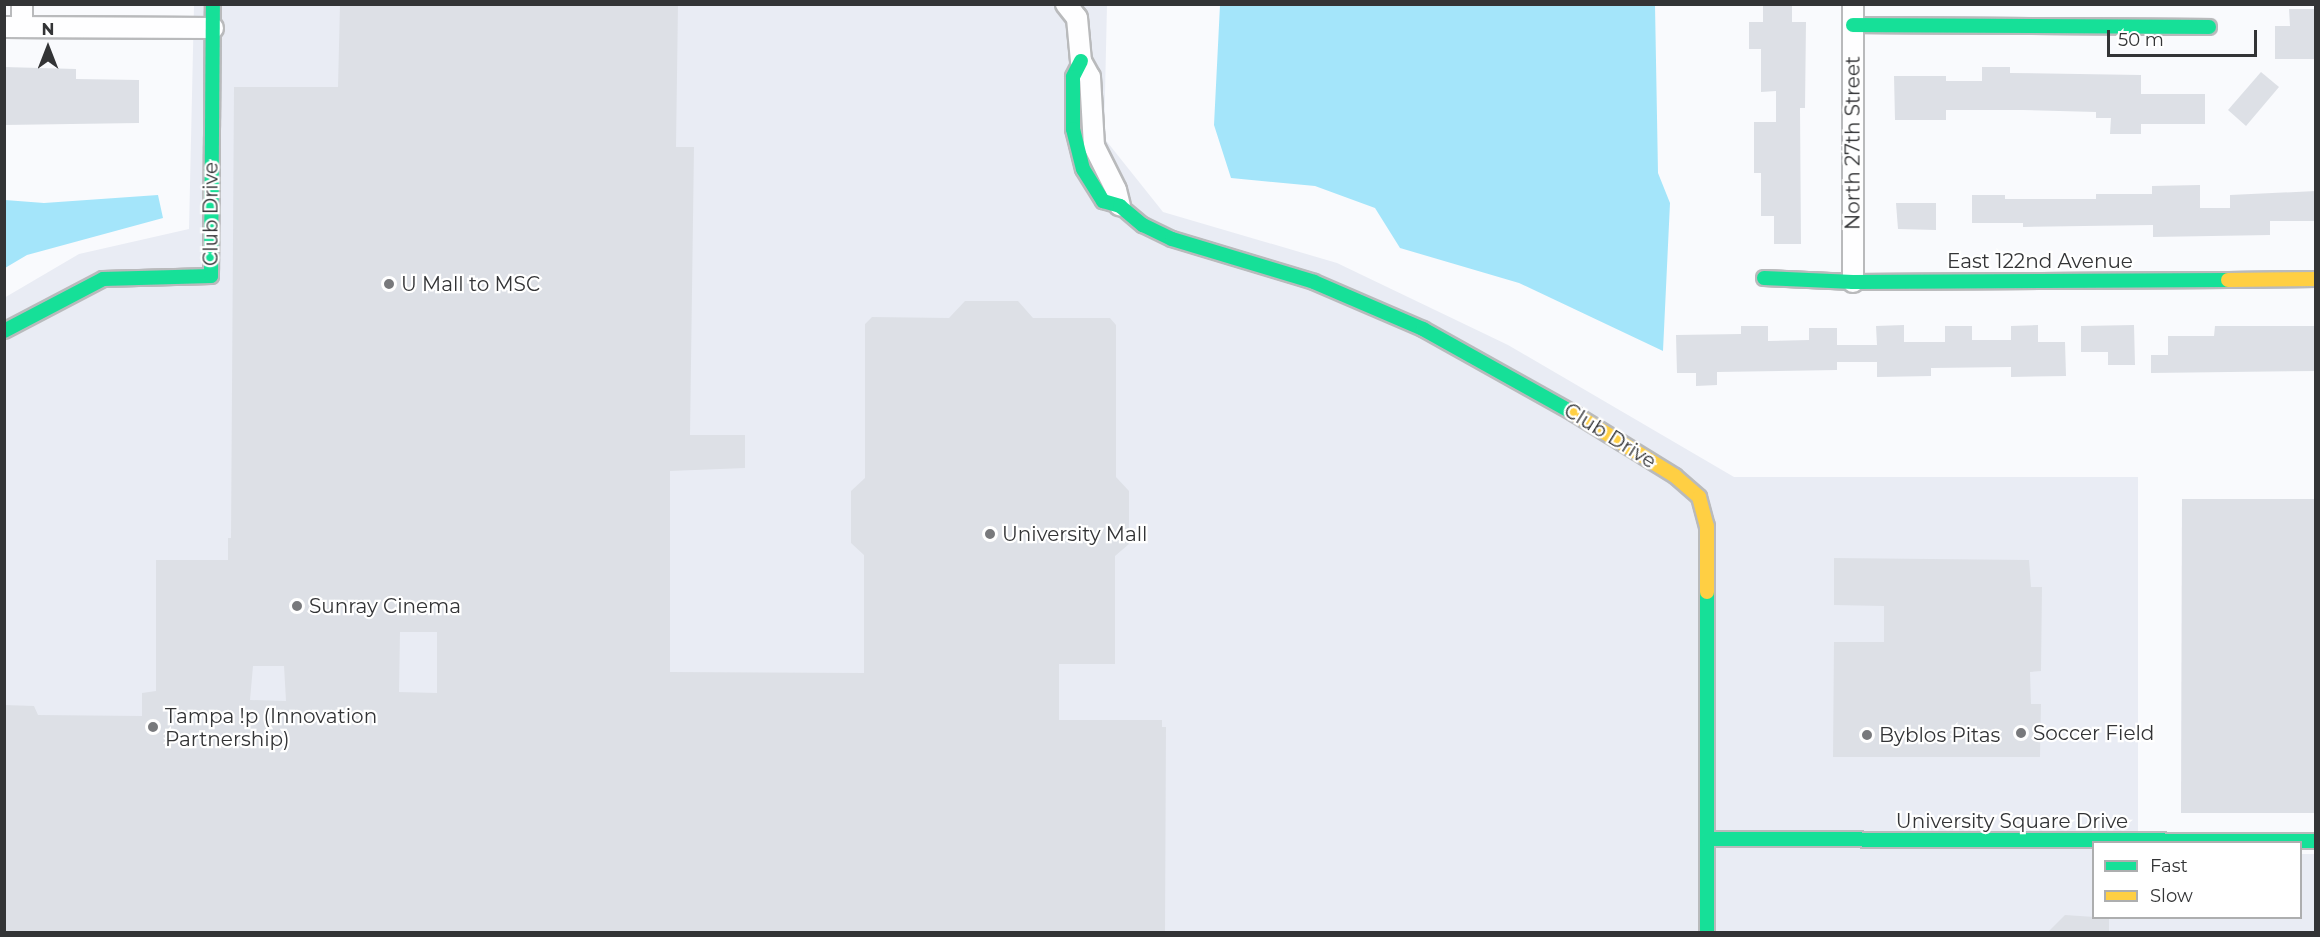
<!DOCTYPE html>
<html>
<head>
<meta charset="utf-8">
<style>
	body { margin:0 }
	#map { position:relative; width:2320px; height:937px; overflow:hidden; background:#f9fafd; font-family:Montserrat,sans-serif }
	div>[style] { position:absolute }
	.built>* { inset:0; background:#e9ecf4 }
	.water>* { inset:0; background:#a4e5fa }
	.building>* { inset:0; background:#dde0e6 }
	.roads { filter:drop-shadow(2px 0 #b9babc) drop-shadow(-2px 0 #b9babc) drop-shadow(0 2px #b9babc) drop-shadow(0 -2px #b9babc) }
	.street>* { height:20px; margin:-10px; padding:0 10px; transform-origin:10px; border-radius:10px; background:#fefeff }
	.fast>* { height:14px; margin:-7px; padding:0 7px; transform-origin:7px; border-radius:7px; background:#16e098 }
	.slow>* { height:14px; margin:-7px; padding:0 7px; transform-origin:7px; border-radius:7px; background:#ffcf43 }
	.dots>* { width:16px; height:16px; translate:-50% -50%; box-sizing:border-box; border:3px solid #fff; border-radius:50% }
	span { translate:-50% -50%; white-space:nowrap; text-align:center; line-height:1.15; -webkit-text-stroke:4.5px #fff; paint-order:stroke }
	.street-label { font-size:20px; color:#333436 }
	.poi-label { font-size:20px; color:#333436 }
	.left { translate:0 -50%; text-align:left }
	.frame { position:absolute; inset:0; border:6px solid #333436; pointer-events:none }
	.legend { position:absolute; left:2092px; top:841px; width:210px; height:78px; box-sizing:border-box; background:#fff; border:2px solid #adaeaf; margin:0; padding:8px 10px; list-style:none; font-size:18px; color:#333436 }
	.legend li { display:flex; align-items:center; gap:12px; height:30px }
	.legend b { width:30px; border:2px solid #adaeaf }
	.north { position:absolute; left:18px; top:18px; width:60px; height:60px; -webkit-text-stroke:4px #fff; paint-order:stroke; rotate:0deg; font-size:16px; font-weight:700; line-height:24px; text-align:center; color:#333436 }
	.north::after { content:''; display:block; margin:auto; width:21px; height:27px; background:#333436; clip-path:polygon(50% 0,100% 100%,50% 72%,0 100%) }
	.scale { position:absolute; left:2107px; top:30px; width:150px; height:27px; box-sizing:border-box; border:3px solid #333436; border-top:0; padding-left:8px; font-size:18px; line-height:21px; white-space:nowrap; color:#333436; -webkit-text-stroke:4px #fff; paint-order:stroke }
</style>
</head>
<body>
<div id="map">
	<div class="built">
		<i style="clip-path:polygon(194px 5px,1107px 5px,1104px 138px,1163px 212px,1337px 263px,1508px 345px,1734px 477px,2138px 477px,2138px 842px,2094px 842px,2094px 918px,2300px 918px,2301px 854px,2315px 854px,2315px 932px,5px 932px,4px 298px,79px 254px,189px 229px)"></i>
	</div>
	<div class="water">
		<i style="clip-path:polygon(1220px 5px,1655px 5px,1658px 173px,1670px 203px,1663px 351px,1519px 283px,1400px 248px,1375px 208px,1315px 186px,1231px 178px,1214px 125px)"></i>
		<i style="clip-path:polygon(158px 195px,163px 218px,27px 255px,5px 268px,5px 200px,44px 203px)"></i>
	</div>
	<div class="building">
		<i style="clip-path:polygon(evenodd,340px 4px,678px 4px,676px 147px,694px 147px,690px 435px,745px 435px,745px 468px,670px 471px,670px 672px,864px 673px,864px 555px,851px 543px,851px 491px,865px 478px,865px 324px,872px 317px,949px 318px,965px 301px,1018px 301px,1033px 318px,1110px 318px,1116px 325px,1116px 477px,1129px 491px,1129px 544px,1115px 556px,1115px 664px,1059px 664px,1059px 720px,1162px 720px,1162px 727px,1166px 727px,1165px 933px,4px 933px,4px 705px,34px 706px,38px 715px,142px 716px,142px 693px,156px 691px,156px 560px,228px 560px,228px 538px,231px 538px,234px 87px,338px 87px,340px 4px,400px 632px,437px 632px,437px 693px,399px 692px,400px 632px,340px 4px,253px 666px,284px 666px,286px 701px,250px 700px,253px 666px)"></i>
		<i style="clip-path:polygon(1763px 4px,1792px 4px,1792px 22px,1806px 22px,1805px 108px,1800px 108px,1801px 244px,1774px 244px,1774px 216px,1761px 216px,1761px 173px,1754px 173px,1754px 122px,1776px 122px,1776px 91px,1761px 92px,1761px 49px,1749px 49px,1749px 22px,1763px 22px)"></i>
		<i style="clip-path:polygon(2289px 9px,2316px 9px,2316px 59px,2275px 59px,2275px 26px,2290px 26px)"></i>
		<i style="clip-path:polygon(4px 67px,76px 69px,76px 79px,139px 80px,139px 123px,4px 125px)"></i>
		<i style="clip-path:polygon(1982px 67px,2010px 67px,2010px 73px,2141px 75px,2141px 94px,2205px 94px,2205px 124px,2141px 124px,2141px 134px,2110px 134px,2111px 118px,2096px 118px,2096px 112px,2023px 110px,1946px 110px,1946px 120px,1895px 120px,1894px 76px,1946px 76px,1946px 81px,1982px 81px)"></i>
		<i style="clip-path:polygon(2261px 72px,2279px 87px,2246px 126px,2228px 110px)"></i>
		<i style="clip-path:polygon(2200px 185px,2200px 208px,2230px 208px,2230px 195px,2316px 191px,2316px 221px,2270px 221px,2270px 235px,2153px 237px,2153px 225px,2023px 227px,2023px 223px,1972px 223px,1972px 195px,2005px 195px,2005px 199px,2096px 199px,2096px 194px,2152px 194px,2152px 186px)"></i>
		<i style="clip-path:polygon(1896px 203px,1936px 203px,1936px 230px,1898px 229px)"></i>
		<i style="clip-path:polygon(1904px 325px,1904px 342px,1945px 342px,1945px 326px,1972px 326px,1972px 340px,2011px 340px,2011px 326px,2038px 325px,2038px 342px,2065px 342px,2066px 376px,2011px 377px,2011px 367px,1931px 368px,1931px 376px,1877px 377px,1877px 362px,1837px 362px,1837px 370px,1717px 372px,1717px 385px,1696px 386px,1696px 373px,1677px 373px,1676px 335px,1741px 334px,1741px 326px,1768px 326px,1768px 341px,1809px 340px,1809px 328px,1837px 328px,1837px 345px,1877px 345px,1876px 326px)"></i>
		<i style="clip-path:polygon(2134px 325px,2135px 365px,2108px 365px,2108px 352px,2081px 352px,2081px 326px)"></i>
		<i style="clip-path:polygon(2215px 326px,2316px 326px,2316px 371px,2151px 373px,2151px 355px,2168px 355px,2168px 336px,2214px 336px)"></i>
		<i style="clip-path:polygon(2182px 499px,2316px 499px,2316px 813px,2181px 813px)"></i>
		<i style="clip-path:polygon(1834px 558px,2029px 560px,2031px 587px,2042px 587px,2041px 671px,2030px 672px,2031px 704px,2041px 704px,2040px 757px,1833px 757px,1834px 642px,1884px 642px,1884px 606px,1834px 605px)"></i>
		<i style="clip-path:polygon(2065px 915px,2109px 918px,2109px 933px,2047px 933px)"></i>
	</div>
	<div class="roads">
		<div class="street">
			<i style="left:22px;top:4px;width:23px;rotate:90deg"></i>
			<i style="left:1066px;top:4px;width:18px;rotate:52deg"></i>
			<i style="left:1077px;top:18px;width:43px;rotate:84.7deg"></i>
			<i style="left:1081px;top:61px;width:18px;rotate:61deg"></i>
			<i style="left:1090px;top:77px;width:69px;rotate:86.7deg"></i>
			<i style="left:1094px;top:146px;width:49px;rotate:63.4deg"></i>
			<i style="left:1116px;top:190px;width:16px;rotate:76deg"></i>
			<i style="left:1853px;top:4px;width:278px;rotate:90deg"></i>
			<i style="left:4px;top:27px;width:209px;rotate:0.3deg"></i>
		</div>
		<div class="fast">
			<i style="left:1853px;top:25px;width:356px;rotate:0.3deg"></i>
			<i style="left:1081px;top:61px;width:18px;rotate:117deg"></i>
			<i style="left:1073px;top:77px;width:52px;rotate:90deg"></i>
			<i style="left:1073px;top:129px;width:41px;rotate:76deg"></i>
			<i style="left:1083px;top:169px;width:38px;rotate:58deg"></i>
			<i style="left:1103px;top:201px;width:18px;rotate:16deg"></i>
			<i style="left:1120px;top:206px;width:30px;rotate:40deg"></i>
			<i style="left:1143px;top:225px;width:32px;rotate:26deg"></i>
			<i style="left:1172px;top:239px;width:148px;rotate:16.8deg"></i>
			<i style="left:1314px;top:282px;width:119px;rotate:23.3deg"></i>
			<i style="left:1423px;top:329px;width:172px;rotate:29.2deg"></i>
			<i style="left:1764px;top:278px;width:89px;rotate:2.6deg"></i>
			<i style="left:1853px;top:282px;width:375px;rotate:-0.3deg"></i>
			<i style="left:4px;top:331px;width:112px;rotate:-27.7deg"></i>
			<i style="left:103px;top:279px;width:108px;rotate:-1.6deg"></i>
			<i style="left:211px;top:276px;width:272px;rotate:-89.6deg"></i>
			<i style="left:1707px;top:592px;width:340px;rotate:90deg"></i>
			<i style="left:1708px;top:839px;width:608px;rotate:0.19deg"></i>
		</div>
		<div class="slow">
			<i style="left:2228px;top:280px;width:88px;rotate:-0.7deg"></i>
			<i style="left:1573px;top:413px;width:120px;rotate:31.7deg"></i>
			<i style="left:1675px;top:476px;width:32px;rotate:41deg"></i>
			<i style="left:1699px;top:497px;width:30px;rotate:75deg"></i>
			<i style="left:1707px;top:526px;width:66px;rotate:90deg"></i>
		</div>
	</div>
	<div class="dots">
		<i style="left:389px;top:284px;background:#78797c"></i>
		<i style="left:990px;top:534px;background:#78797c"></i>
		<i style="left:297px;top:606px;background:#78797c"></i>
		<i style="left:153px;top:727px;background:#78797c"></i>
		<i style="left:2021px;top:733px;background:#78797c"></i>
		<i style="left:1867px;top:735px;background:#78797c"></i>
	</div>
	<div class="street-label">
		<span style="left:1853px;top:143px;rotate:-90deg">North 27th Street</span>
		<span style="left:211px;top:214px;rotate:-90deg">Club Drive</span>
		<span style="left:2040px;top:261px">East 122nd Avenue</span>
		<span style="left:1610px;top:436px;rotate:32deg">Club Drive</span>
		<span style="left:2012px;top:821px">University Square Drive</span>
	</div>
	<div class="poi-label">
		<span class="left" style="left:401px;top:284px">U Mall to MSC</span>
		<span class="left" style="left:1002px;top:534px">University Mall</span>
		<span class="left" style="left:309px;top:606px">Sunray Cinema</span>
		<span class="left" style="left:165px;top:728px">Tampa !p (Innovation<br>Partnership)</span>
		<span class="left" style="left:2033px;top:733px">Soccer Field</span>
		<span class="left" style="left:1879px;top:735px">Byblos Pitas</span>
	</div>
	<div class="frame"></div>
	<ul class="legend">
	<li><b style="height:8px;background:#16e098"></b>Fast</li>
	<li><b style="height:8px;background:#ffcf43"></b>Slow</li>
	</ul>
	<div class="north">N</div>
	<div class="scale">50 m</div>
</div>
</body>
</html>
